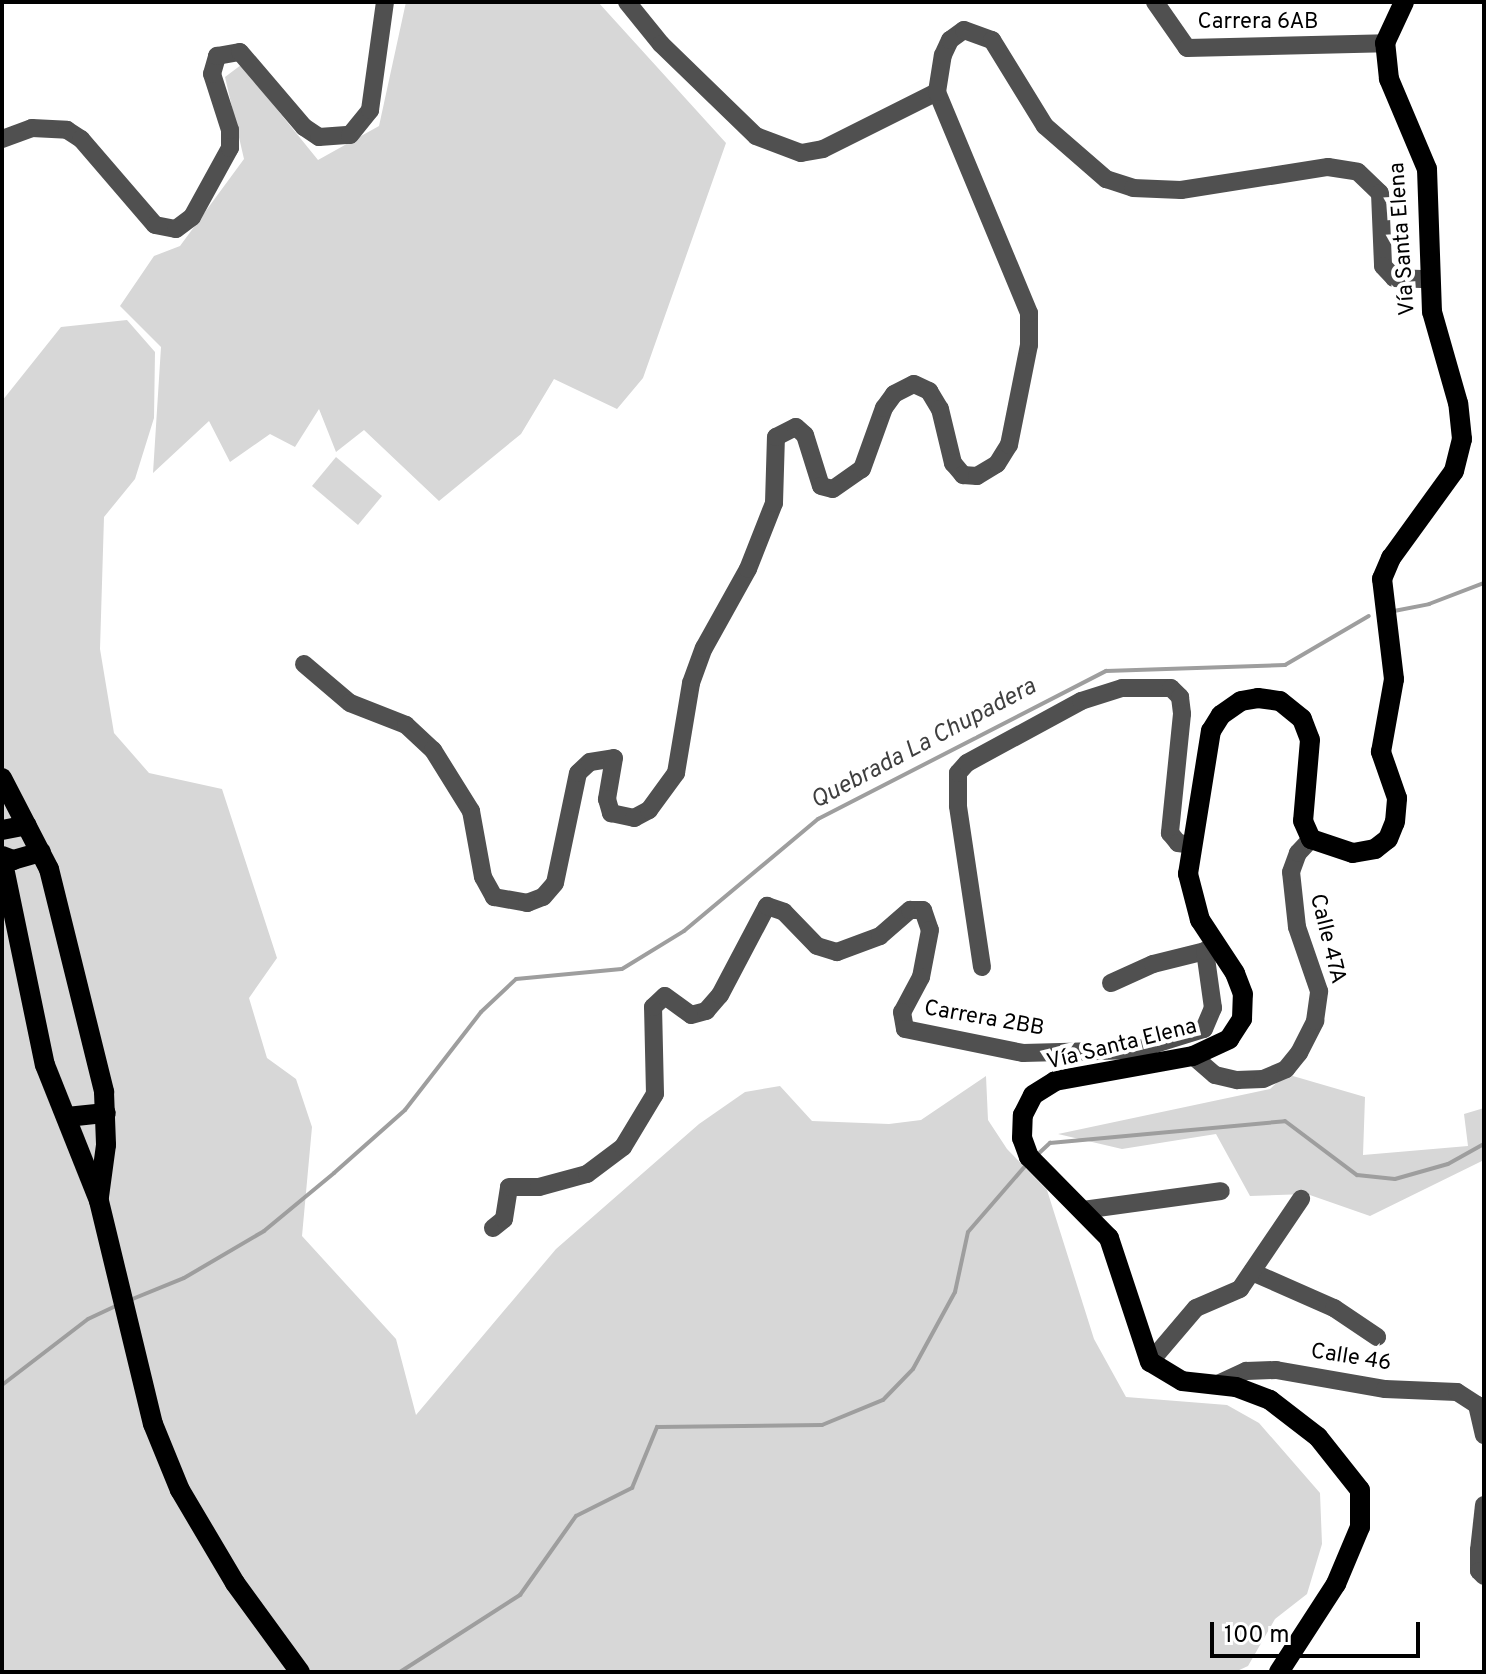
<!DOCTYPE html>
<html>
<head>
<meta charset="utf-8">
<style>
	body { margin:0 }
	#map { position:relative; width:1486px; height:1674px; overflow:hidden; background:#fff; font-family:Overpass,sans-serif }
	div>[style] { position:absolute }
	.green>* { inset:0; background:#d7d7d7 }
	.stream>* { height:4px; margin:-2px; padding:0 2px; transform-origin:2px; border-radius:2px; background:#9e9e9e }
	.minor>* { height:18px; margin:-9px; padding:0 9px; transform-origin:9px; border-radius:9px; background:#505050 }
	.major>* { height:20px; margin:-10px; padding:0 10px; transform-origin:10px; border-radius:10px; background:#000 }
	span { translate:-50% -50%; white-space:nowrap; text-align:center; line-height:1.15; -webkit-text-stroke:8px #fff; paint-order:stroke }
	.street-label { font-size:22px; color:#000 }
	.water-label { font-size:24px; color:#3f3f3f; font-style:italic }
	.frame { position:absolute; inset:0; border:4px solid #000; pointer-events:none }
	.scale { position:absolute; left:1210px; top:1622px; width:210px; height:36px; box-sizing:border-box; border:4px solid #000; border-top:0; padding-left:10px; font-size:24px; line-height:28px; white-space:nowrap; color:#000; -webkit-text-stroke:6px #fff; paint-order:stroke }
</style>
</head>
<body>
<div id="map">
	<div class="green">
		<i style="clip-path:polygon(406px 2px,598px 2px,726px 143px,643px 378px,617px 409px,554px 379px,521px 434px,439px 501px,364px 430px,336px 452px,319px 409px,295px 447px,270px 434px,230px 462px,209px 421px,153px 473px,161px 347px,120px 306px,154px 256px,180px 246px,244px 159px,225px 77px,241px 65px,318px 160px,379px 126px)"></i>
		<i style="clip-path:polygon(127px 320px,155px 352px,154px 418px,135px 479px,104px 517px,100px 649px,114px 733px,149px 773px,222px 789px,277px 958px,249px 998px,267px 1058px,296px 1079px,312px 1127px,302px 1236px,396px 1339px,416px 1415px,556px 1249px,699px 1124px,745px 1092px,780px 1086px,812px 1121px,889px 1124px,921px 1120px,986px 1076px,988px 1120px,1007px 1149px,1047px 1190px,1094px 1339px,1126px 1397px,1227px 1405px,1259px 1423px,1320px 1493px,1322px 1544px,1307px 1594px,1275px 1619px,1248px 1666px,1235px 1672px,2px 1672px,2px 401px,61px 327px)"></i>
		<i style="clip-path:polygon(336px 457px,382px 496px,358px 525px,312px 486px)"></i>
		<i style="clip-path:polygon(1286px 1074px,1365px 1097px,1363px 1155px,1468px 1146px,1464px 1114px,1484px 1108px,1484px 1160px,1370px 1216px,1307px 1194px,1250px 1196px,1216px 1134px,1122px 1149px,1058px 1134px,1270px 1089px)"></i>
	</div>
	<div class="stream">
		<i style="left:1394px;top:611px;width:36px;rotate:-11deg"></i>
		<i style="left:1429px;top:604px;width:59px;rotate:-20.9deg"></i>
		<i style="left:1037px;top:1155px;width:18px;rotate:-43deg"></i>
		<i style="left:1050px;top:1143px;width:236px;rotate:-5.3deg"></i>
		<i style="left:1285px;top:1121px;width:90px;rotate:36.9deg"></i>
		<i style="left:1357px;top:1175px;width:38px;rotate:6deg"></i>
		<i style="left:1395px;top:1179px;width:55px;rotate:-15.8deg"></i>
		<i style="left:1448px;top:1164px;width:41px;rotate:-29.1deg"></i>
		<i style="left:130px;top:1300px;width:58px;rotate:-22.2deg"></i>
		<i style="left:184px;top:1278px;width:93px;rotate:-30.4deg"></i>
		<i style="left:264px;top:1231px;width:91px;rotate:-39.6deg"></i>
		<i style="left:334px;top:1173px;width:95px;rotate:-41.6deg"></i>
		<i style="left:405px;top:1110px;width:124px;rotate:-52.2deg"></i>
		<i style="left:481px;top:1012px;width:48px;rotate:-43.3deg"></i>
		<i style="left:516px;top:979px;width:106px;rotate:-5.4deg"></i>
		<i style="left:622px;top:969px;width:73px;rotate:-31.5deg"></i>
		<i style="left:684px;top:931px;width:175px;rotate:-39.9deg"></i>
		<i style="left:818px;top:819px;width:324px;rotate:-27.2deg"></i>
		<i style="left:1106px;top:671px;width:179px;rotate:-1.9deg"></i>
		<i style="left:1285px;top:665px;width:97px;rotate:-30.3deg"></i>
		<i style="left:2px;top:1385px;width:108px;rotate:-37.5deg"></i>
		<i style="left:88px;top:1319px;width:33px;rotate:-25deg"></i>
		<i style="left:400px;top:1672px;width:143px;rotate:-32.7deg"></i>
		<i style="left:520px;top:1595px;width:97px;rotate:-54.7deg"></i>
		<i style="left:576px;top:1516px;width:63px;rotate:-26.6deg"></i>
		<i style="left:632px;top:1488px;width:66px;rotate:-67.7deg"></i>
		<i style="left:657px;top:1427px;width:165px;rotate:-0.7deg"></i>
		<i style="left:822px;top:1425px;width:66px;rotate:-22.3deg"></i>
		<i style="left:883px;top:1400px;width:43px;rotate:-45.9deg"></i>
		<i style="left:913px;top:1369px;width:88px;rotate:-61.4deg"></i>
		<i style="left:955px;top:1292px;width:61px;rotate:-77.8deg"></i>
		<i style="left:968px;top:1232px;width:90px;rotate:-49.1deg"></i>
	</div>
	<div class="minor">
		<i style="left:627px;top:2px;width:54px;rotate:51deg"></i>
		<i style="left:661px;top:44px;width:132px;rotate:44.1deg"></i>
		<i style="left:756px;top:136px;width:48px;rotate:20.7deg"></i>
		<i style="left:801px;top:153px;width:22px;rotate:-10deg"></i>
		<i style="left:823px;top:149px;width:127px;rotate:-26.6deg"></i>
		<i style="left:1155px;top:2px;width:56px;rotate:55.2deg"></i>
		<i style="left:1187px;top:48px;width:198px;rotate:-1.4deg"></i>
		<i style="left:2px;top:139px;width:32px;rotate:-20deg"></i>
		<i style="left:32px;top:128px;width:35px;rotate:3deg"></i>
		<i style="left:67px;top:130px;width:17px;rotate:33deg"></i>
		<i style="left:81px;top:139px;width:113px;rotate:49.3deg"></i>
		<i style="left:155px;top:225px;width:21px;rotate:11deg"></i>
		<i style="left:176px;top:229px;width:20px;rotate:-37deg"></i>
		<i style="left:192px;top:217px;width:79px;rotate:-61.2deg"></i>
		<i style="left:230px;top:148px;width:18px;rotate:-90deg"></i>
		<i style="left:230px;top:130px;width:59px;rotate:-107.8deg"></i>
		<i style="left:212px;top:74px;width:19px;rotate:-74deg"></i>
		<i style="left:217px;top:56px;width:23px;rotate:-10deg"></i>
		<i style="left:240px;top:52px;width:99px;rotate:49.5deg"></i>
		<i style="left:304px;top:127px;width:18px;rotate:34deg"></i>
		<i style="left:319px;top:137px;width:31px;rotate:-4deg"></i>
		<i style="left:350px;top:135px;width:32px;rotate:-51deg"></i>
		<i style="left:370px;top:110px;width:109px;rotate:-82.1deg"></i>
		<i style="left:304px;top:664px;width:60px;rotate:40.3deg"></i>
		<i style="left:350px;top:703px;width:60px;rotate:21.4deg"></i>
		<i style="left:406px;top:725px;width:37px;rotate:43deg"></i>
		<i style="left:433px;top:750px;width:72px;rotate:58.1deg"></i>
		<i style="left:471px;top:811px;width:67px;rotate:79.7deg"></i>
		<i style="left:483px;top:877px;width:23px;rotate:61deg"></i>
		<i style="left:494px;top:897px;width:34px;rotate:10deg"></i>
		<i style="left:527px;top:903px;width:17px;rotate:-21deg"></i>
		<i style="left:543px;top:897px;width:18px;rotate:-49deg"></i>
		<i style="left:555px;top:883px;width:112px;rotate:-78.2deg"></i>
		<i style="left:578px;top:773px;width:16px;rotate:-43deg"></i>
		<i style="left:590px;top:762px;width:24px;rotate:-9deg"></i>
		<i style="left:614px;top:758px;width:42px;rotate:99.7deg"></i>
		<i style="left:607px;top:799px;width:15px;rotate:74deg"></i>
		<i style="left:611px;top:813px;width:24px;rotate:12deg"></i>
		<i style="left:634px;top:818px;width:17px;rotate:-28deg"></i>
		<i style="left:649px;top:810px;width:46px;rotate:-53.9deg"></i>
		<i style="left:676px;top:773px;width:91px;rotate:-80.5deg"></i>
		<i style="left:691px;top:683px;width:37px;rotate:-70deg"></i>
		<i style="left:704px;top:648px;width:90px;rotate:-60.9deg"></i>
		<i style="left:748px;top:569px;width:71px;rotate:-68.5deg"></i>
		<i style="left:774px;top:503px;width:66px;rotate:-88.3deg"></i>
		<i style="left:776px;top:437px;width:22px;rotate:-27deg"></i>
		<i style="left:796px;top:427px;width:12px;rotate:42deg"></i>
		<i style="left:805px;top:435px;width:53px;rotate:72.6deg"></i>
		<i style="left:821px;top:486px;width:12px;rotate:14deg"></i>
		<i style="left:833px;top:489px;width:35px;rotate:-35deg"></i>
		<i style="left:862px;top:469px;width:65px;rotate:-70.2deg"></i>
		<i style="left:884px;top:408px;width:17px;rotate:-54deg"></i>
		<i style="left:894px;top:394px;width:22px;rotate:-27deg"></i>
		<i style="left:914px;top:384px;width:17px;rotate:25deg"></i>
		<i style="left:929px;top:391px;width:21px;rotate:59deg"></i>
		<i style="left:940px;top:409px;width:56px;rotate:76.5deg"></i>
		<i style="left:953px;top:463px;width:16px;rotate:50deg"></i>
		<i style="left:963px;top:475px;width:14px;rotate:4deg"></i>
		<i style="left:977px;top:476px;width:23px;rotate:-31deg"></i>
		<i style="left:997px;top:464px;width:22px;rotate:-58deg"></i>
		<i style="left:1009px;top:445px;width:102px;rotate:-78.7deg"></i>
		<i style="left:1029px;top:345px;width:32px;rotate:-90deg"></i>
		<i style="left:1029px;top:313px;width:239px;rotate:-112.6deg"></i>
		<i style="left:937px;top:92px;width:37px;rotate:-81deg"></i>
		<i style="left:943px;top:55px;width:17px;rotate:-65deg"></i>
		<i style="left:950px;top:40px;width:17px;rotate:-36deg"></i>
		<i style="left:964px;top:30px;width:30px;rotate:20deg"></i>
		<i style="left:992px;top:40px;width:101px;rotate:58.4deg"></i>
		<i style="left:1045px;top:126px;width:81px;rotate:41deg"></i>
		<i style="left:1106px;top:179px;width:28px;rotate:18deg"></i>
		<i style="left:1133px;top:188px;width:48px;rotate:2.4deg"></i>
		<i style="left:1181px;top:190px;width:149px;rotate:-8.9deg"></i>
		<i style="left:1328px;top:167px;width:30px;rotate:9deg"></i>
		<i style="left:1358px;top:172px;width:30px;rotate:44deg"></i>
		<i style="left:1380px;top:193px;width:73px;rotate:87.6deg"></i>
		<i style="left:1383px;top:266px;width:16px;rotate:47deg"></i>
		<i style="left:1394px;top:278px;width:34px;rotate:2deg"></i>
		<i style="left:982px;top:967px;width:163px;rotate:-98.5deg"></i>
		<i style="left:958px;top:806px;width:33px;rotate:-90deg"></i>
		<i style="left:958px;top:773px;width:13px;rotate:-48deg"></i>
		<i style="left:967px;top:763px;width:130px;rotate:-28.5deg"></i>
		<i style="left:1081px;top:701px;width:43px;rotate:-17.6deg"></i>
		<i style="left:1122px;top:688px;width:49px"></i>
		<i style="left:1171px;top:688px;width:13px;rotate:45deg"></i>
		<i style="left:1180px;top:697px;width:17px;rotate:83deg"></i>
		<i style="left:1182px;top:714px;width:120px;rotate:95.8deg"></i>
		<i style="left:1170px;top:833px;width:13px;rotate:51deg"></i>
		<i style="left:1178px;top:843px;width:14px;rotate:8deg"></i>
		<i style="left:1111px;top:983px;width:46px;rotate:-24.3deg"></i>
		<i style="left:1153px;top:964px;width:54px;rotate:-14deg"></i>
		<i style="left:1193px;top:1056px;width:29px;rotate:41deg"></i>
		<i style="left:1215px;top:1075px;width:23px;rotate:13deg"></i>
		<i style="left:1237px;top:1080px;width:26px;rotate:-2deg"></i>
		<i style="left:1263px;top:1079px;width:25px;rotate:-23deg"></i>
		<i style="left:1286px;top:1069px;width:21px;rotate:-51deg"></i>
		<i style="left:1299px;top:1053px;width:36px;rotate:-63deg"></i>
		<i style="left:1315px;top:1021px;width:30px;rotate:-82deg"></i>
		<i style="left:1319px;top:991px;width:68px;rotate:-109deg"></i>
		<i style="left:1297px;top:927px;width:55px;rotate:-96.2deg"></i>
		<i style="left:1291px;top:872px;width:20px;rotate:-70deg"></i>
		<i style="left:1298px;top:853px;width:19px;rotate:-47deg"></i>
		<i style="left:1083px;top:1210px;width:139px;rotate:-7.8deg"></i>
		<i style="left:493px;top:1228px;width:14px;rotate:-39deg"></i>
		<i style="left:504px;top:1219px;width:32px;rotate:-81deg"></i>
		<i style="left:509px;top:1187px;width:30px"></i>
		<i style="left:539px;top:1187px;width:50px;rotate:-15.2deg"></i>
		<i style="left:587px;top:1174px;width:45px;rotate:-36.9deg"></i>
		<i style="left:623px;top:1147px;width:62px;rotate:-58.9deg"></i>
		<i style="left:655px;top:1094px;width:87px;rotate:-91.3deg"></i>
		<i style="left:653px;top:1007px;width:16px;rotate:-43deg"></i>
		<i style="left:665px;top:996px;width:32px;rotate:36deg"></i>
		<i style="left:691px;top:1015px;width:16px;rotate:-15deg"></i>
		<i style="left:706px;top:1011px;width:21px;rotate:-49deg"></i>
		<i style="left:720px;top:995px;width:101px;rotate:-62.2deg"></i>
		<i style="left:767px;top:906px;width:18px;rotate:19deg"></i>
		<i style="left:784px;top:912px;width:47px;rotate:45.9deg"></i>
		<i style="left:817px;top:946px;width:21px;rotate:17deg"></i>
		<i style="left:837px;top:952px;width:46px;rotate:-20.4deg"></i>
		<i style="left:880px;top:936px;width:40px;rotate:-41deg"></i>
		<i style="left:910px;top:910px;width:13px"></i>
		<i style="left:923px;top:910px;width:21px;rotate:71deg"></i>
		<i style="left:930px;top:930px;width:48px;rotate:100.8deg"></i>
		<i style="left:921px;top:977px;width:40px;rotate:118deg"></i>
		<i style="left:902px;top:1012px;width:17px;rotate:80deg"></i>
		<i style="left:905px;top:1029px;width:120px;rotate:11.5deg"></i>
		<i style="left:1023px;top:1053px;width:113px;rotate:-1.5deg"></i>
		<i style="left:1136px;top:1050px;width:71px;rotate:-17.2deg"></i>
		<i style="left:1204px;top:1029px;width:23px;rotate:-67deg"></i>
		<i style="left:1213px;top:1008px;width:58px;rotate:-98deg"></i>
		<i style="left:1205px;top:951px;width:13px;rotate:-23deg"></i>
		<i style="left:1252px;top:1272px;width:90px;rotate:23.7deg"></i>
		<i style="left:1334px;top:1308px;width:52px;rotate:34deg"></i>
		<i style="left:1150px;top:1362px;width:71px;rotate:-49.6deg"></i>
		<i style="left:1196px;top:1308px;width:48px;rotate:-23.4deg"></i>
		<i style="left:1240px;top:1289px;width:109px;rotate:-55.9deg"></i>
		<i style="left:1218px;top:1384px;width:31px;rotate:-25deg"></i>
		<i style="left:1246px;top:1371px;width:30px;rotate:-2deg"></i>
		<i style="left:1276px;top:1370px;width:111px;rotate:9.9deg"></i>
		<i style="left:1385px;top:1389px;width:72px;rotate:2.4deg"></i>
		<i style="left:1457px;top:1392px;width:24px;rotate:33deg"></i>
		<i style="left:1477px;top:1405px;width:31px;rotate:77deg"></i>
		<i style="left:1484px;top:1505px;width:45px;rotate:96.3deg"></i>
		<i style="left:1479px;top:1550px;width:21px;rotate:90deg"></i>
		<i style="left:1479px;top:1571px;width:7px;rotate:45deg"></i>
	</div>
	<div class="major">
		<i style="left:2px;top:778px;width:102px;rotate:62.7deg"></i>
		<i style="left:49px;top:869px;width:230px;rotate:76.1deg"></i>
		<i style="left:104px;top:1092px;width:53px;rotate:87.8deg"></i>
		<i style="left:106px;top:1145px;width:52px;rotate:97.7deg"></i>
		<i style="left:2px;top:830px;width:25px;rotate:-11deg"></i>
		<i style="left:2px;top:856px;width:12px;rotate:20deg"></i>
		<i style="left:13px;top:860px;width:29px;rotate:-16deg"></i>
		<i style="left:2px;top:858px;width:211px;rotate:78.3deg"></i>
		<i style="left:45px;top:1065px;width:146px;rotate:68.3deg"></i>
		<i style="left:99px;top:1201px;width:229px;rotate:76.4deg"></i>
		<i style="left:153px;top:1424px;width:71px;rotate:67.8deg"></i>
		<i style="left:180px;top:1490px;width:108px;rotate:59.4deg"></i>
		<i style="left:235px;top:1583px;width:110px;rotate:53.9deg"></i>
		<i style="left:67px;top:1117px;width:39px;rotate:-6deg"></i>
		<i style="left:1279px;top:1672px;width:105px;rotate:-57.1deg"></i>
		<i style="left:1336px;top:1584px;width:62px;rotate:-67.2deg"></i>
		<i style="left:1360px;top:1527px;width:37px;rotate:-90deg"></i>
		<i style="left:1360px;top:1490px;width:68px;rotate:-128.4deg"></i>
		<i style="left:1318px;top:1437px;width:61px;rotate:-142.4deg"></i>
		<i style="left:1270px;top:1400px;width:36px;rotate:-159deg"></i>
		<i style="left:1236px;top:1387px;width:54px;rotate:-173.7deg"></i>
		<i style="left:1182px;top:1381px;width:37px;rotate:-149deg"></i>
		<i style="left:1150px;top:1362px;width:131px;rotate:-108.3deg"></i>
		<i style="left:1109px;top:1238px;width:114px;rotate:-134.6deg"></i>
		<i style="left:1029px;top:1157px;width:20px;rotate:-110deg"></i>
		<i style="left:1022px;top:1138px;width:23px;rotate:-88deg"></i>
		<i style="left:1023px;top:1115px;width:22px;rotate:-63deg"></i>
		<i style="left:1033px;top:1095px;width:26px;rotate:-32deg"></i>
		<i style="left:1055px;top:1081px;width:140px;rotate:-10.3deg"></i>
		<i style="left:1193px;top:1056px;width:40px;rotate:-25deg"></i>
		<i style="left:1229px;top:1039px;width:24px;rotate:-57deg"></i>
		<i style="left:1242px;top:1019px;width:25px;rotate:-88deg"></i>
		<i style="left:1243px;top:994px;width:22px;rotate:-111deg"></i>
		<i style="left:1235px;top:973px;width:64px;rotate:-123.4deg"></i>
		<i style="left:1200px;top:920px;width:48px;rotate:-104.6deg"></i>
		<i style="left:1188px;top:874px;width:145px;rotate:-80.9deg"></i>
		<i style="left:1211px;top:731px;width:19px;rotate:-58deg"></i>
		<i style="left:1221px;top:715px;width:24px;rotate:-35deg"></i>
		<i style="left:1241px;top:701px;width:17px;rotate:-10deg"></i>
		<i style="left:1258px;top:698px;width:22px;rotate:8deg"></i>
		<i style="left:1280px;top:701px;width:28px;rotate:39deg"></i>
		<i style="left:1302px;top:719px;width:22px;rotate:69deg"></i>
		<i style="left:1310px;top:740px;width:81px;rotate:94.9deg"></i>
		<i style="left:1303px;top:821px;width:20px;rotate:66deg"></i>
		<i style="left:1311px;top:839px;width:44px;rotate:18.4deg"></i>
		<i style="left:1353px;top:853px;width:22px;rotate:-10deg"></i>
		<i style="left:1375px;top:849px;width:16px;rotate:-38deg"></i>
		<i style="left:1388px;top:839px;width:18px;rotate:-68deg"></i>
		<i style="left:1395px;top:822px;width:24px;rotate:-85deg"></i>
		<i style="left:1397px;top:798px;width:49px;rotate:-109.2deg"></i>
		<i style="left:1381px;top:752px;width:74px;rotate:-79.9deg"></i>
		<i style="left:1394px;top:679px;width:101px;rotate:-96.8deg"></i>
		<i style="left:1382px;top:579px;width:23px;rotate:-67deg"></i>
		<i style="left:1391px;top:558px;width:107px;rotate:-54.1deg"></i>
		<i style="left:1454px;top:471px;width:33px;rotate:-76deg"></i>
		<i style="left:1462px;top:439px;width:36px;rotate:-96deg"></i>
		<i style="left:1458px;top:403px;width:95px;rotate:-105.9deg"></i>
		<i style="left:1432px;top:312px;width:143px;rotate:-92deg"></i>
		<i style="left:1427px;top:169px;width:98px;rotate:-112.9deg"></i>
		<i style="left:1389px;top:79px;width:36px;rotate:-96deg"></i>
		<i style="left:1385px;top:43px;width:45px;rotate:-65.1deg"></i>
	</div>
	<div class="street-label">
		<span style="left:1258px;top:23px">Carrera 6AB</span>
		<span style="left:1403px;top:239px;rotate:-94deg">Vía Santa Elena</span>
		<span style="left:1327px;top:939px;rotate:76deg">Calle 47A</span>
		<span style="left:984px;top:1019px;rotate:10deg">Carrera 2BB</span>
		<span style="left:1122px;top:1045px;rotate:-14deg">Vía Santa Elena</span>
		<span style="left:1351px;top:1358px;rotate:9deg">Calle 46</span>
	</div>
	<div class="water-label">
		<span style="left:924px;top:745px;rotate:-28deg">Quebrada La Chupadera</span>
	</div>
	<div class="frame"></div>
	<div class="scale">100 m</div>
</div>
</body>
</html>
